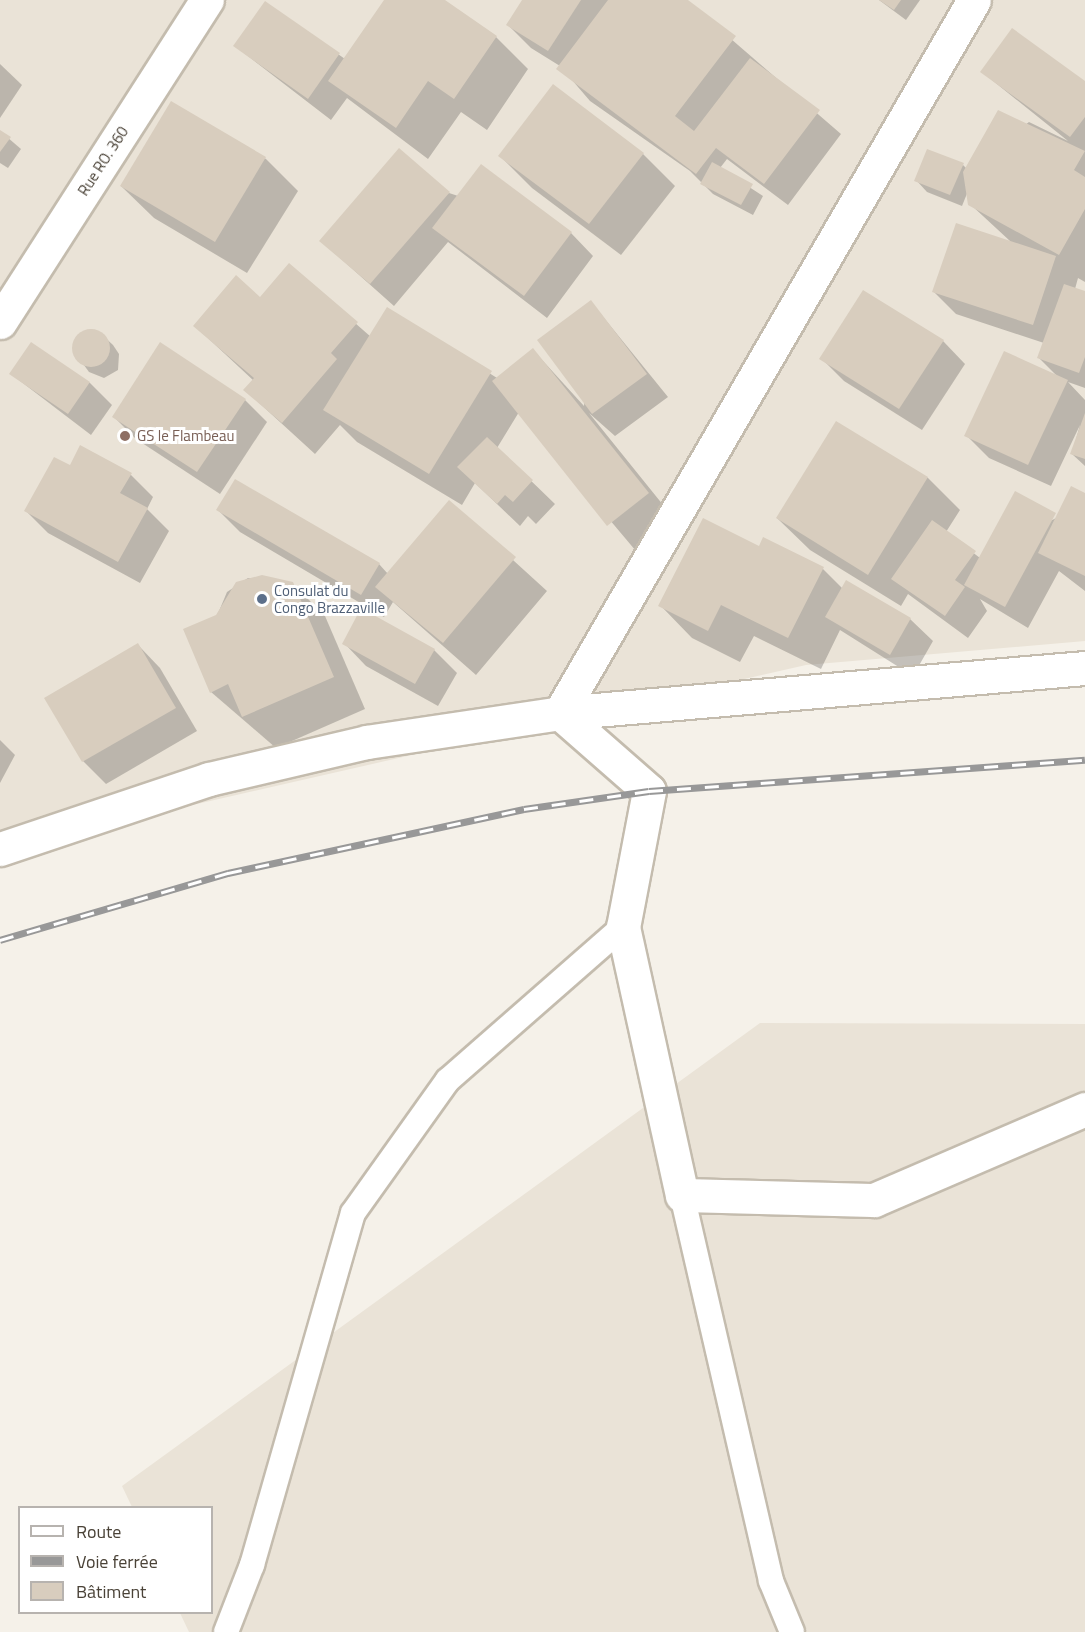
<!DOCTYPE html>
<html>
<head>
<meta charset="utf-8">
<style>
	body { margin:0 }
	#map { position:relative; width:1085px; height:1632px; overflow:hidden; background:#f5f1e9; font-family:"Titillium Web",sans-serif }
	div>[style] { position:absolute }
	.residential>* { inset:0; background:#eae3d7 }
	.shadow>* { inset:0; background:#0003 }
	.building>* { inset:0; background:#d8cdbe }
	.round { border-radius:50% }
	.roads { filter:drop-shadow(2px 0 #c4bcae) drop-shadow(-2px 0 #c4bcae) drop-shadow(0 2px #c4bcae) drop-shadow(0 -2px #c4bcae) }
	.service>* { height:24px; margin:-12px; padding:0 12px; transform-origin:12px; border-radius:12px; background:#fff }
	.minor>* { height:33px; margin:-16.5px; padding:0 16.5px; transform-origin:16.5px; border-radius:16.5px; background:#fff }
	.tertiary>* { height:33px; margin:-16.5px; padding:0 16.5px; transform-origin:16.5px; border-radius:16.5px; background:#fff }
	.rail>* { height:7px; margin-top:-3.5px; transform-origin:0; background:repeating-linear-gradient(90deg,#fff 0 14px,#989898 0 28px); box-sizing:border-box; border-block:2px solid #989898 }
	.dots>* { width:16px; height:16px; translate:-50% -50%; box-sizing:border-box; border:3px solid #fff; border-radius:50% }
	span { translate:-50% -50%; white-space:nowrap; text-align:center; line-height:1.15; -webkit-text-stroke:6px #fff; paint-order:stroke }
	.street-label { font-size:15px; color:#4a4237 }
	.education-label { font-size:15px; color:#785e54 }
	.left { translate:0 -50%; text-align:left }
	.service-label { font-size:15px; color:#4e5e75 }
	.legend { position:absolute; left:18px; top:1506px; width:195px; height:108px; box-sizing:border-box; background:#fff; border:2px solid #b7b3af; margin:0; padding:8px 10px; list-style:none; font-size:18px; color:#4a4237 }
	.legend li { display:flex; align-items:center; gap:12px; height:30px }
	.legend b { width:30px; border:2px solid #b7b3af }
</style>
</head>
<body>
<div id="map">
	<div class="residential">
		<i style="clip-path:polygon(0 0,1085px 0,1085px 641px,806px 665px,0 849px)"></i>
		<i style="clip-path:polygon(760px 1023px,1085px 1024px,1085px 1632px,189px 1632px,180px 1613px,212px 1612px,212px 1508px,132px 1507px,122px 1486px)"></i>
	</div>
	<div class="shadow">
		<i style="clip-path:polygon(386px 0,442px 0,496px 37px,528px 69px,487px 130px,461px 112px,428px 159px,347px 98px,331px 120px,235px 46px,266px 3px,345px 59px)"></i>
		<i style="clip-path:polygon(524px 0,686px 0,841px 134px,788px 205px,727px 159px,720px 168px,763px 196px,753px 215px,713px 194px,690px 171px,590px 101px,560px 66px,531px 48px,508px 25px)"></i>
		<i style="clip-path:polygon(879px 0,920px 0,906px 20px)"></i>
		<i style="clip-path:polygon(0 64px,22px 85px,0 118px)"></i>
		<i style="clip-path:polygon(982px 72px,1085px 82px,1085px 282px,1078px 278px,1075px 289px,1085px 292px,1085px 388px,1068px 382px,1085px 400px,1085px 466px,1072px 454px,1080px 425px,1051px 486px,989px 458px,966px 435px,1058px 377px,1039px 358px,1044px 343px,956px 314px,934px 292px,1010px 241px,970px 204px,968px 191px,962px 206px,927px 192px,916px 180px,963px 165px,967px 169px,1029px 122px,1068px 141px)"></i>
		<i style="clip-path:polygon(172px 103px,266px 159px,298px 191px,247px 273px,154px 218px,121px 186px)"></i>
		<i style="clip-path:polygon(0 131px,21px 149px,8px 168px,0 163px)"></i>
		<i style="clip-path:polygon(643px 154px,675px 186px,621px 255px,532px 188px,500px 156px)"></i>
		<i style="clip-path:polygon(449px 193px,571px 233px,593px 256px,547px 318px,448px 242px,394px 306px,321px 241px)"></i>
		<i style="clip-path:polygon(289px 265px,371px 337px,388px 309px,497px 378px,533px 350px,584px 406px,591px 302px,668px 397px,615px 436px,589px 413px,680px 526px,641px 557px,519px 412px,497px 448px,555px 504px,536px 524px,528px 516px,520px 526px,475px 483px,462px 505px,357px 442px,340px 425px,315px 454px,245px 390px,254px 381px,195px 326px,260px 299px)"></i>
		<i style="clip-path:polygon(81px 333px,101px 334px,113px 345px,119px 354px,118px 370px,104px 378px,89px 372px,73px 350px)"></i>
		<i style="clip-path:polygon(943px 341px,965px 364px,922px 430px,844px 381px,821px 358px)"></i>
		<i style="clip-path:polygon(32px 344px,90px 383px,112px 405px,91px 435px,11px 374px)"></i>
		<i style="clip-path:polygon(245px 400px,267px 422px,220px 494px,136px 439px,114px 417px)"></i>
		<i style="clip-path:polygon(836px 423px,928px 478px,960px 510px,946px 532px,980px 558px,1058px 517px,1085px 495px,1085px 591px,1059px 571px,1028px 628px,980px 599px,987px 611px,968px 638px,908px 594px,901px 606px,810px 550px,777px 518px)"></i>
		<i style="clip-path:polygon(70px 467px,131px 475px,153px 497px,147px 509px,169px 531px,140px 583px,48px 533px,26px 511px)"></i>
		<i style="clip-path:polygon(449px 502px,547px 591px,476px 675px,393px 602px,384px 617px,240px 532px,218px 510px,379px 564px,388px 574px)"></i>
		<i style="clip-path:polygon(764px 539px,823px 569px,843px 589px,910px 619px,933px 641px,913px 676px,840px 630px,821px 669px,754px 636px,740px 662px,692px 638px,660px 605px,759px 548px)"></i>
		<i style="clip-path:polygon(248px 578px,292px 583px,325px 616px,365px 709px,276px 748px,211px 692px,217px 616px,227px 592px)"></i>
		<i style="clip-path:polygon(344px 643px,434px 650px,457px 673px,438px 706px,366px 666px)"></i>
		<i style="clip-path:polygon(138px 645px,160px 668px,197px 731px,106px 784px,83px 761px,46px 699px)"></i>
		<i style="clip-path:polygon(0 740px,15px 755px,0 783px)"></i>
	</div>
	<div class="building">
		<i style="clip-path:polygon(384px 0,445px 0,497px 36px,454px 99px,428px 81px,396px 128px,328px 81px)"></i>
		<i style="clip-path:polygon(522px 0,581px 0,548px 51px,506px 25px)"></i>
		<i style="clip-path:polygon(608px 0,688px 0,736px 36px,675px 116px,694px 131px,750px 58px,820px 110px,764px 184px,716px 148px,696px 174px,556px 69px)"></i>
		<i style="clip-path:polygon(879px 0,901px 0,894px 10px)"></i>
		<i style="clip-path:polygon(265px 1px,340px 53px,308px 99px,233px 46px)"></i>
		<i style="clip-path:polygon(1012px 28px,1085px 81px,1085px 117px,1070px 137px,980px 72px)"></i>
		<i style="clip-path:polygon(553px 84px,644px 153px,589px 224px,498px 156px)"></i>
		<i style="clip-path:polygon(171px 101px,266px 157px,215px 242px,120px 186px)"></i>
		<i style="clip-path:polygon(998px 110px,1085px 151px,1074px 170px,1085px 177px,1085px 209px,1059px 255px,968px 205px,963px 172px)"></i>
		<i style="clip-path:polygon(0 130px,11px 137px,0 152px)"></i>
		<i style="clip-path:polygon(399px 148px,450px 192px,370px 284px,319px 241px)"></i>
		<i style="clip-path:polygon(927px 149px,964px 163px,950px 195px,914px 181px)"></i>
		<i style="clip-path:polygon(712px 162px,753px 184px,741px 205px,700px 184px)"></i>
		<i style="clip-path:polygon(481px 164px,572px 232px,524px 296px,432px 228px)"></i>
		<i style="clip-path:polygon(956px 223px,1056px 256px,1033px 325px,932px 292px)"></i>
		<i style="clip-path:polygon(289px 263px,358px 322px,331px 353px,337px 359px,282px 423px,243px 390px,254px 378px,193px 326px,236px 275px,260px 297px)"></i>
		<i style="clip-path:polygon(1064px 284px,1085px 291px,1085px 357px,1079px 373px,1037px 358px)"></i>
		<i style="clip-path:polygon(863px 290px,944px 340px,899px 409px,819px 359px)"></i>
		<i style="clip-path:polygon(591px 300px,647px 374px,592px 414px,537px 340px)"></i>
		<i style="clip-path:polygon(387px 307px,492px 371px,429px 474px,323px 410px)"></i>
		<i class="round" style="left:72px;top:329px;width:38px;height:38px"></i>
		<i style="clip-path:polygon(31px 342px,90px 382px,68px 414px,9px 374px)"></i>
		<i style="clip-path:polygon(160px 342px,246px 399px,197px 472px,112px 417px)"></i>
		<i style="clip-path:polygon(533px 348px,649px 493px,607px 526px,492px 381px)"></i>
		<i style="clip-path:polygon(1004px 351px,1068px 380px,1028px 465px,964px 436px)"></i>
		<i style="clip-path:polygon(1085px 413px,1085px 459px,1070px 454px)"></i>
		<i style="clip-path:polygon(836px 421px,928px 477px,868px 575px,776px 518px)"></i>
		<i style="clip-path:polygon(487px 437px,533px 480px,513px 502px,505px 495px,497px 504px,457px 467px)"></i>
		<i style="clip-path:polygon(80px 445px,132px 473px,120px 493px,148px 508px,118px 562px,24px 511px,54px 457px,70px 465px)"></i>
		<i style="clip-path:polygon(235px 479px,380px 563px,361px 595px,216px 510px)"></i>
		<i style="clip-path:polygon(1071px 486px,1085px 493px,1085px 576px,1038px 553px)"></i>
		<i style="clip-path:polygon(1015px 491px,1056px 513px,1005px 607px,964px 585px)"></i>
		<i style="clip-path:polygon(449px 500px,516px 557px,443px 643px,375px 587px)"></i>
		<i style="clip-path:polygon(703px 518px,759px 546px,763px 537px,824px 567px,788px 638px,721px 605px,708px 631px,658px 606px)"></i>
		<i style="clip-path:polygon(932px 520px,976px 551px,955px 580px,965px 587px,945px 616px,891px 579px)"></i>
		<i style="clip-path:polygon(262px 575px,293px 582px,334px 677px,242px 717px,228px 684px,210px 693px,183px 629px,216px 615px,236px 582px)"></i>
		<i style="clip-path:polygon(846px 580px,911px 618px,890px 655px,825px 617px)"></i>
		<i style="clip-path:polygon(361px 608px,435px 649px,415px 684px,342px 644px)"></i>
		<i style="clip-path:polygon(138px 643px,176px 708px,82px 762px,44px 698px)"></i>
	</div>
	<div class="roads">
		<div class="service">
			<i style="left:682px;top:1195px;width:396px;rotate:77deg"></i>
			<i style="left:771px;top:1581px;width:55px;rotate:67.6deg"></i>
			<i style="left:226px;top:1632px;width:72px;rotate:-68.8deg"></i>
			<i style="left:252px;top:1565px;width:366px;rotate:-74deg"></i>
			<i style="left:353px;top:1213px;width:163px;rotate:-54.5deg"></i>
			<i style="left:448px;top:1080px;width:232px;rotate:-41.2deg"></i>
		</div>
		<div class="minor">
			<i style="left:0;top:322px;width:383px;rotate:-57.3deg"></i>
			<i style="left:560px;top:713px;width:118px;rotate:41.2deg"></i>
			<i style="left:649px;top:791px;width:138px;rotate:100.8deg"></i>
			<i style="left:623px;top:927px;width:274px;rotate:77.6deg"></i>
			<i style="left:682px;top:1195px;width:192px;rotate:1.5deg"></i>
			<i style="left:874px;top:1200px;width:230px;rotate:-23.3deg"></i>
		</div>
		<div class="tertiary">
			<i style="left:560px;top:713px;width:824px;rotate:-59.86deg"></i>
			<i style="left:0;top:849px;width:220px;rotate:-18.5deg"></i>
			<i style="left:209px;top:779px;width:162px;rotate:-13.2deg"></i>
			<i style="left:367px;top:742px;width:195px;rotate:-8.5deg"></i>
			<i style="left:560px;top:713px;width:527px;rotate:-4.9deg"></i>
		</div>
	</div>
	<div class="rail">
		<i style="left:0;top:940px;width:238px;rotate:-16.4deg"></i>
		<i style="left:228px;top:873px;width:303px;rotate:-12.2deg"></i>
		<i style="left:524px;top:809px;width:126px;rotate:-8.2deg"></i>
		<i style="left:649px;top:791px;width:437px;rotate:-4.1deg"></i>
	</div>
	<div class="dots">
		<i style="left:125px;top:436px;background:#8d6e63"></i>
		<i style="left:262px;top:599px;background:#5c6f8a"></i>
	</div>
	<div class="street-label">
		<span style="left:103px;top:161px;rotate:-57deg">Rue RO. 360</span>
	</div>
	<div class="education-label">
		<span class="left" style="left:137px;top:436px">GS le Flambeau</span>
	</div>
	<div class="service-label">
		<span class="left" style="left:274px;top:599px">Consulat du<br>Congo Brazzaville</span>
	</div>
	<ul class="legend">
	<li><b style="height:8px;background:#fff"></b>Route</li>
	<li><b style="height:8px;background:#989898"></b>Voie ferrée</li>
	<li><b style="height:16px;background:#d8cdbe"></b>Bâtiment</li>
	</ul>
</div>
</body>
</html>
